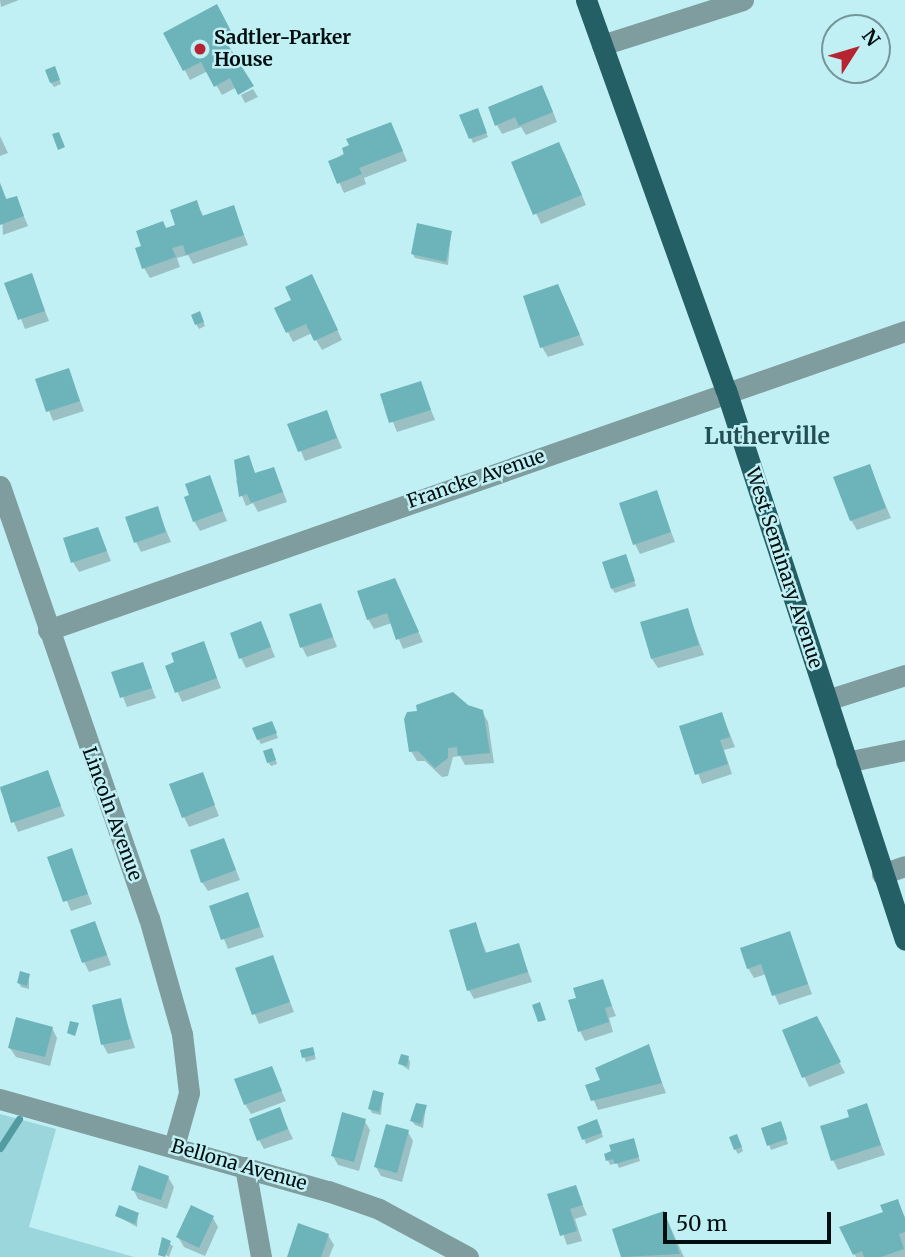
<!DOCTYPE html>
<html>
<head>
<meta charset="utf-8">
<style>
	body { margin:0 }
	#map { position:relative; width:905px; height:1257px; overflow:hidden; background:#c1f0f4; font-family:Merriweather,serif }
	div>[style] { position:absolute }
	.green>* { inset:0; background:#9ad6db }
	.shadow>* { inset:0; background:#0003 }
	.stream>* { height:7px; margin:-3.5px; padding:0 3.5px; transform-origin:3.5px; border-radius:3.5px; background:#529ba1 }
	.building>* { inset:0; background:#6cb4ba }
	.minor>* { height:21px; margin:-10.5px; padding:0 10.5px; transform-origin:10.5px; border-radius:10.5px; background:#7f9c9f }
	.major>* { height:21px; margin:-10.5px; padding:0 10.5px; transform-origin:10.5px; border-radius:10.5px; background:#235f64 }
	.dots>* { width:19px; height:19px; translate:-50% -50%; box-sizing:border-box; border:4px solid #c1f0f4; border-radius:50% }
	span { translate:-50% -50%; white-space:nowrap; text-align:center; line-height:1.15; -webkit-text-stroke:5px #c1f0f4; paint-order:stroke }
	.poi-label { font-size:19px; color:#010e10; font-weight:700 }
	.left { translate:0 -50%; text-align:left }
	.street-label { font-size:19px; color:#010e10 }
	.quarter-label { font-size:23px; color:#234e52; font-weight:700 }
	.north { position:absolute; left:821px; top:14px; width:70px; height:70px; box-sizing:border-box; background:#c1f0f4; border:2px solid #749699; border-radius:50%; rotate:53deg; font-size:19px; font-weight:700; line-height:28px; text-align:center; color:#010e10 }
	.north::after { content:''; display:block; margin:auto; width:24px; height:32px; background:#b62431; clip-path:polygon(50% 0,100% 100%,50% 72%,0 100%) }
	.scale { position:absolute; left:663px; top:1212px; width:168px; height:32px; box-sizing:border-box; border:4px solid #010e10; border-top:0; padding-left:9px; font-size:21px; line-height:24px; white-space:nowrap; color:#010e10; -webkit-text-stroke:5px #c1f0f4; paint-order:stroke }
</style>
</head>
<body>
<div id="map">
	<div class="green">
		<i style="clip-path:polygon(0 1114px,56px 1129px,29px 1227px,134px 1257px,0 1257px)"></i>
	</div>
	<div class="shadow">
		<i style="clip-path:polygon(0 0,19px 0,1px 7px)"></i>
		<i style="clip-path:polygon(216px 7px,236px 43px,228px 47px,237px 87px,222px 95px,208px 71px,190px 80px,165px 33px)"></i>
		<i style="clip-path:polygon(57px 73px,61px 84px,54px 87px,51px 83px)"></i>
		<i style="clip-path:polygon(253px 89px,258px 97px,245px 103px,241px 95px)"></i>
		<i style="clip-path:polygon(547px 97px,557px 122px,526px 135px,521px 127px,502px 134px,497px 125px)"></i>
		<i style="clip-path:polygon(479px 114px,488px 137px,473px 143px,462px 116px)"></i>
		<i style="clip-path:polygon(391px 124px,407px 161px,364px 178px,366px 184px,344px 193px,330px 162px)"></i>
		<i style="clip-path:polygon(0 136px,8px 153px,0 156px)"></i>
		<i style="clip-path:polygon(564px 153px,586px 205px,541px 224px,513px 163px)"></i>
		<i style="clip-path:polygon(0 182px,7px 201px,16px 198px,28px 226px,3px 235px)"></i>
		<i style="clip-path:polygon(196px 202px,204px 217px,233px 207px,248px 245px,193px 264px,188px 255px,177px 258px,180px 267px,150px 278px,144px 268px,144px 247px,177px 226px)"></i>
		<i style="clip-path:polygon(451px 233px,448px 265px,415px 258px,412px 253px)"></i>
		<i style="clip-path:polygon(31px 275px,49px 321px,25px 329px,7px 284px)"></i>
		<i style="clip-path:polygon(317px 286px,342px 340px,322px 350px,312px 333px,293px 342px,288px 332px)"></i>
		<i style="clip-path:polygon(563px 296px,584px 345px,548px 357px,542px 347px)"></i>
		<i style="clip-path:polygon(202px 318px,205px 326px,199px 329px,196px 324px)"></i>
		<i style="clip-path:polygon(68px 370px,84px 411px,53px 421px,37px 380px)"></i>
		<i style="clip-path:polygon(420px 383px,435px 420px,397px 432px,382px 395px)"></i>
		<i style="clip-path:polygon(326px 412px,342px 448px,305px 461px,290px 425px)"></i>
		<i style="clip-path:polygon(248px 458px,256px 475px,274px 469px,287px 502px,258px 512px,253px 503px,246px 506px,236px 481px,242px 479px)"></i>
		<i style="clip-path:polygon(869px 466px,891px 518px,857px 530px,851px 520px)"></i>
		<i style="clip-path:polygon(209px 477px,227px 521px,200px 531px,194px 521px)"></i>
		<i style="clip-path:polygon(656px 492px,675px 542px,640px 554px,635px 544px)"></i>
		<i style="clip-path:polygon(157px 509px,171px 542px,141px 552px,136px 542px)"></i>
		<i style="clip-path:polygon(98px 529px,111px 561px,79px 572px,73px 562px)"></i>
		<i style="clip-path:polygon(627px 560px,636px 586px,615px 593px,612px 589px)"></i>
		<i style="clip-path:polygon(395px 580px,423px 642px,403px 649px,392px 623px,374px 629px,368px 619px)"></i>
		<i style="clip-path:polygon(321px 605px,337px 647px,307px 657px,302px 647px)"></i>
		<i style="clip-path:polygon(687px 610px,704px 655px,658px 668px,652px 659px)"></i>
		<i style="clip-path:polygon(261px 623px,275px 657px,246px 668px,241px 658px)"></i>
		<i style="clip-path:polygon(203px 643px,221px 688px,182px 702px,167px 667px)"></i>
		<i style="clip-path:polygon(142px 664px,156px 698px,127px 707px,114px 674px)"></i>
		<i style="clip-path:polygon(467px 707px,482px 711px,488px 722px,494px 763px,465px 765px,460px 756px,453px 757px,448px 776px,442px 777px,425px 761px,417px 761px,411px 751px,419px 713px)"></i>
		<i style="clip-path:polygon(722px 714px,735px 747px,724px 750px,732px 774px,702px 784px,681px 727px)"></i>
		<i style="clip-path:polygon(274px 728px,278px 738px,261px 744px,258px 739px)"></i>
		<i style="clip-path:polygon(274px 755px,277px 764px,271px 766px,268px 762px)"></i>
		<i style="clip-path:polygon(47px 772px,65px 816px,18px 832px,0 789px)"></i>
		<i style="clip-path:polygon(202px 774px,219px 816px,189px 827px,184px 817px)"></i>
		<i style="clip-path:polygon(224px 840px,240px 880px,208px 891px,202px 882px)"></i>
		<i style="clip-path:polygon(71px 851px,92px 904px,71px 911px,50px 858px)"></i>
		<i style="clip-path:polygon(248px 894px,264px 937px,228px 949px,211px 907px)"></i>
		<i style="clip-path:polygon(95px 923px,111px 965px,89px 972px,84px 962px)"></i>
		<i style="clip-path:polygon(475px 924px,487px 954px,518px 945px,532px 982px,474px 999px,469px 990px)"></i>
		<i style="clip-path:polygon(789px 933px,812px 994px,779px 1005px,766px 974px,754px 978px,748px 968px)"></i>
		<i style="clip-path:polygon(272px 957px,294px 1012px,259px 1024px,237px 970px)"></i>
		<i style="clip-path:polygon(29px 975px,29px 989px,21px 987px,19px 983px)"></i>
		<i style="clip-path:polygon(602px 981px,616px 1016px,609px 1018px,613px 1032px,585px 1041px,580px 1031px,578px 999px)"></i>
		<i style="clip-path:polygon(120px 1000px,135px 1048px,108px 1054px,103px 1045px)"></i>
		<i style="clip-path:polygon(816px 1018px,845px 1073px,809px 1087px,784px 1031px)"></i>
		<i style="clip-path:polygon(52px 1028px,57px 1038px,50px 1066px,16px 1057px,10px 1048px)"></i>
		<i style="clip-path:polygon(648px 1047px,666px 1093px,598px 1110px,588px 1086px,602px 1081px)"></i>
		<i style="clip-path:polygon(302px 1051px,314px 1053px,316px 1059px,306px 1062px)"></i>
		<i style="clip-path:polygon(408px 1058px,410px 1062px,409px 1070px,400px 1064px)"></i>
		<i style="clip-path:polygon(271px 1068px,286px 1101px,251px 1114px,245px 1104px)"></i>
		<i style="clip-path:polygon(383px 1094px,381px 1115px,372px 1113px,370px 1109px)"></i>
		<i style="clip-path:polygon(866px 1105px,885px 1155px,838px 1170px,833px 1160px)"></i>
		<i style="clip-path:polygon(426px 1106px,423px 1128px,415px 1125px,412px 1121px)"></i>
		<i style="clip-path:polygon(279px 1109px,293px 1139px,264px 1149px,259px 1140px)"></i>
		<i style="clip-path:polygon(364px 1120px,370px 1130px,359px 1171px,338px 1165px,333px 1156px)"></i>
		<i style="clip-path:polygon(599px 1125px,603px 1137px,586px 1144px,580px 1128px)"></i>
		<i style="clip-path:polygon(783px 1127px,788px 1144px,771px 1150px,763px 1129px)"></i>
		<i style="clip-path:polygon(408px 1132px,413px 1141px,402px 1182px,381px 1176px,376px 1167px)"></i>
		<i style="clip-path:polygon(739px 1140px,743px 1151px,738px 1154px,735px 1149px)"></i>
		<i style="clip-path:polygon(635px 1144px,640px 1161px,619px 1168px,617px 1163px,610px 1165px,606px 1155px)"></i>
		<i style="clip-path:polygon(168px 1177px,174px 1187px,167px 1209px,138px 1199px,133px 1189px)"></i>
		<i style="clip-path:polygon(575px 1187px,587px 1215px,575px 1219px,582px 1241px,567px 1245px,549px 1195px)"></i>
		<i style="clip-path:polygon(897px 1201px,905px 1217px,905px 1257px,856px 1257px,841px 1228px,885px 1213px)"></i>
		<i style="clip-path:polygon(664px 1213px,684px 1257px,623px 1257px,614px 1230px)"></i>
		<i style="clip-path:polygon(138px 1215px,137px 1227px,117px 1216px)"></i>
		<i style="clip-path:polygon(213px 1218px,218px 1227px,205px 1256px,184px 1247px,178px 1237px)"></i>
		<i style="clip-path:polygon(328px 1235px,334px 1245px,329px 1257px,289px 1257px)"></i>
		<i style="clip-path:polygon(163px 1240px,173px 1246px,169px 1257px,159px 1250px)"></i>
	</div>
	<div class="stream">
		<i style="left:0;top:1148px;width:35px;rotate:-57deg"></i>
	</div>
	<div class="building">
		<i style="clip-path:polygon(217px 4px,232px 33px,223px 37px,254px 86px,238px 95px,230px 78px,214px 87px,201px 62px,183px 71px,163px 33px)"></i>
		<i style="clip-path:polygon(55px 66px,60px 80px,50px 83px,45px 70px)"></i>
		<i style="clip-path:polygon(542px 85px,553px 112px,519px 126px,515px 117px,495px 126px,488px 107px)"></i>
		<i style="clip-path:polygon(478px 108px,487px 133px,469px 139px,459px 115px)"></i>
		<i style="clip-path:polygon(391px 122px,403px 151px,359px 168px,362px 174px,337px 184px,328px 161px,344px 155px,342px 148px,349px 145px,346px 139px)"></i>
		<i style="clip-path:polygon(59px 132px,65px 147px,58px 150px,52px 134px)"></i>
		<i style="clip-path:polygon(559px 142px,582px 195px,533px 215px,511px 162px)"></i>
		<i style="clip-path:polygon(0 184px,6px 199px,17px 196px,24px 216px,0 225px)"></i>
		<i style="clip-path:polygon(197px 200px,202px 216px,234px 205px,244px 235px,186px 255px,183px 245px,172px 248px,176px 257px,142px 269px,135px 248px,141px 246px,136px 231px,163px 221px,166px 228px,175px 225px,170px 210px)"></i>
		<i style="clip-path:polygon(417px 223px,452px 231px,446px 262px,411px 254px)"></i>
		<i style="clip-path:polygon(32px 273px,45px 311px,18px 320px,4px 283px)"></i>
		<i style="clip-path:polygon(312px 274px,338px 330px,314px 341px,306px 324px,286px 333px,274px 308px,291px 300px,285px 287px)"></i>
		<i style="clip-path:polygon(558px 284px,580px 335px,540px 348px,523px 296px)"></i>
		<i style="clip-path:polygon(200px 311px,204px 322px,195px 325px,191px 315px)"></i>
		<i style="clip-path:polygon(69px 368px,80px 401px,46px 412px,35px 379px)"></i>
		<i style="clip-path:polygon(421px 381px,431px 410px,389px 423px,380px 394px)"></i>
		<i style="clip-path:polygon(327px 410px,337px 438px,298px 452px,287px 424px)"></i>
		<i style="clip-path:polygon(249px 455px,255px 473px,274px 467px,283px 492px,251px 503px,247px 494px,239px 497px,234px 460px)"></i>
		<i style="clip-path:polygon(870px 464px,886px 508px,850px 521px,833px 477px)"></i>
		<i style="clip-path:polygon(210px 475px,223px 511px,193px 522px,184px 497px,189px 495px,185px 484px)"></i>
		<i style="clip-path:polygon(657px 490px,671px 532px,633px 545px,619px 503px)"></i>
		<i style="clip-path:polygon(158px 506px,166px 532px,134px 543px,125px 517px)"></i>
		<i style="clip-path:polygon(98px 527px,107px 551px,71px 563px,63px 538px)"></i>
		<i style="clip-path:polygon(626px 554px,635px 581px,611px 589px,602px 562px)"></i>
		<i style="clip-path:polygon(395px 578px,419px 632px,396px 640px,387px 613px,367px 620px,357px 591px)"></i>
		<i style="clip-path:polygon(321px 603px,333px 637px,300px 648px,289px 614px)"></i>
		<i style="clip-path:polygon(688px 608px,699px 645px,651px 659px,640px 622px)"></i>
		<i style="clip-path:polygon(261px 621px,271px 647px,239px 659px,230px 633px)"></i>
		<i style="clip-path:polygon(204px 641px,217px 678px,175px 693px,165px 666px,174px 662px,171px 653px)"></i>
		<i style="clip-path:polygon(143px 662px,152px 688px,120px 698px,111px 672px)"></i>
		<i style="clip-path:polygon(453px 692px,468px 705px,483px 710px,490px 753px,458px 756px,457px 747px,448px 748px,448px 758px,435px 768px,418px 751px,409px 752px,404px 719px,407px 712px,417px 711px,416px 705px)"></i>
		<i style="clip-path:polygon(722px 712px,730px 737px,720px 740px,728px 764px,695px 775px,679px 726px)"></i>
		<i style="clip-path:polygon(272px 721px,277px 733px,257px 740px,252px 728px)"></i>
		<i style="clip-path:polygon(272px 748px,276px 760px,267px 763px,263px 751px)"></i>
		<i style="clip-path:polygon(48px 770px,61px 806px,11px 823px,0 787px)"></i>
		<i style="clip-path:polygon(203px 772px,215px 805px,182px 818px,169px 784px)"></i>
		<i style="clip-path:polygon(224px 838px,236px 870px,201px 883px,190px 850px)"></i>
		<i style="clip-path:polygon(72px 848px,88px 894px,63px 902px,47px 857px)"></i>
		<i style="clip-path:polygon(248px 892px,260px 927px,221px 940px,209px 906px)"></i>
		<i style="clip-path:polygon(95px 921px,107px 955px,82px 963px,70px 930px)"></i>
		<i style="clip-path:polygon(476px 922px,485px 953px,519px 943px,528px 972px,467px 991px,449px 930px)"></i>
		<i style="clip-path:polygon(790px 931px,808px 984px,772px 996px,761px 964px,747px 969px,740px 948px)"></i>
		<i style="clip-path:polygon(273px 955px,290px 1002px,252px 1015px,235px 968px)"></i>
		<i style="clip-path:polygon(20px 971px,30px 974px,27px 986px,17px 983px)"></i>
		<i style="clip-path:polygon(603px 979px,612px 1006px,605px 1008px,609px 1022px,578px 1032px,568px 1000px,576px 998px,573px 988px)"></i>
		<i style="clip-path:polygon(121px 998px,131px 1039px,101px 1045px,92px 1005px)"></i>
		<i style="clip-path:polygon(540px 1002px,546px 1020px,538px 1022px,532px 1005px)"></i>
		<i style="clip-path:polygon(817px 1016px,841px 1062px,802px 1078px,782px 1030px)"></i>
		<i style="clip-path:polygon(16px 1017px,53px 1027px,45px 1057px,8px 1048px)"></i>
		<i style="clip-path:polygon(70px 1021px,79px 1023px,75px 1036px,67px 1033px)"></i>
		<i style="clip-path:polygon(649px 1044px,662px 1083px,591px 1101px,585px 1085px,600px 1080px,595px 1068px)"></i>
		<i style="clip-path:polygon(313px 1047px,315px 1055px,302px 1058px,300px 1050px)"></i>
		<i style="clip-path:polygon(401px 1054px,409px 1056px,407px 1066px,398px 1064px)"></i>
		<i style="clip-path:polygon(272px 1066px,282px 1091px,244px 1105px,234px 1079px)"></i>
		<i style="clip-path:polygon(373px 1090px,384px 1093px,379px 1112px,368px 1109px)"></i>
		<i style="clip-path:polygon(416px 1103px,427px 1105px,421px 1124px,410px 1121px)"></i>
		<i style="clip-path:polygon(867px 1103px,881px 1145px,831px 1161px,820px 1126px,849px 1117px,847px 1110px)"></i>
		<i style="clip-path:polygon(280px 1107px,288px 1129px,257px 1141px,249px 1119px)"></i>
		<i style="clip-path:polygon(342px 1112px,366px 1119px,354px 1162px,331px 1156px)"></i>
		<i style="clip-path:polygon(597px 1119px,602px 1133px,582px 1140px,577px 1127px)"></i>
		<i style="clip-path:polygon(781px 1121px,787px 1139px,767px 1146px,761px 1128px)"></i>
		<i style="clip-path:polygon(386px 1124px,409px 1130px,397px 1173px,374px 1167px)"></i>
		<i style="clip-path:polygon(737px 1134px,742px 1147px,734px 1150px,729px 1137px)"></i>
		<i style="clip-path:polygon(634px 1138px,639px 1157px,615px 1164px,613px 1159px,606px 1161px,604px 1154px,611px 1151px,609px 1145px)"></i>
		<i style="clip-path:polygon(139px 1165px,169px 1176px,161px 1200px,131px 1190px)"></i>
		<i style="clip-path:polygon(576px 1185px,583px 1205px,570px 1209px,577px 1231px,560px 1236px,547px 1194px)"></i>
		<i style="clip-path:polygon(898px 1199px,905px 1219px,905px 1232px,899px 1234px,904px 1249px,881px 1257px,864px 1257px,862px 1251px,853px 1255px,839px 1227px,883px 1212px,880px 1205px)"></i>
		<i style="clip-path:polygon(119px 1205px,139px 1213px,135px 1224px,115px 1216px)"></i>
		<i style="clip-path:polygon(191px 1205px,214px 1216px,199px 1248px,176px 1237px)"></i>
		<i style="clip-path:polygon(664px 1211px,680px 1254px,621px 1257px,612px 1229px)"></i>
		<i style="clip-path:polygon(298px 1223px,329px 1234px,321px 1257px,287px 1257px)"></i>
		<i style="clip-path:polygon(162px 1237px,171px 1241px,165px 1257px,158px 1255px)"></i>
	</div>
	<div class="minor">
		<i style="left:602px;top:45px;width:148px;rotate:-17.7deg"></i>
		<i style="left:0;top:486px;width:457px;rotate:71deg"></i>
		<i style="left:149px;top:918px;width:121px;rotate:74.1deg"></i>
		<i style="left:182px;top:1034px;width:59px;rotate:83.2deg"></i>
		<i style="left:189px;top:1093px;width:55px;rotate:105.8deg"></i>
		<i style="left:48px;top:630px;width:908px;rotate:-19.23deg"></i>
		<i style="left:827px;top:700px;width:82px;rotate:-17.8deg"></i>
		<i style="left:846px;top:762px;width:60px;rotate:-11.5deg"></i>
		<i style="left:882px;top:874px;width:24px;rotate:-19deg"></i>
		<i style="left:0;top:1099px;width:341px;rotate:15.7deg"></i>
		<i style="left:328px;top:1191px;width:54px;rotate:19.4deg"></i>
		<i style="left:379px;top:1209px;width:101px;rotate:28.3deg"></i>
		<i style="left:245px;top:1167px;width:91px;rotate:79.9deg"></i>
	</div>
	<div class="major">
		<i style="left:586px;top:0;width:414px;rotate:70.3deg"></i>
		<i style="left:726px;top:390px;width:578px;rotate:71.97deg"></i>
	</div>
	<div class="dots">
		<i style="left:200px;top:49px;background:#b62431"></i>
	</div>
	<div class="poi-label">
		<span class="left" style="left:214px;top:49px">Sadtler-Parker<br>House</span>
	</div>
	<div class="street-label">
		<span style="left:476px;top:479px;rotate:-19deg">Francke Avenue</span>
		<span style="left:784px;top:568px;rotate:72deg">West Seminary Avenue</span>
		<span style="left:112px;top:814px;rotate:70deg">Lincoln Avenue</span>
		<span style="left:239px;top:1165px;rotate:16deg">Bellona Avenue</span>
	</div>
	<div class="quarter-label">
		<span style="left:767px;top:436px">Lutherville</span>
	</div>
	<div class="north">N</div>
	<div class="scale">50 m</div>
</div>
</body>
</html>
